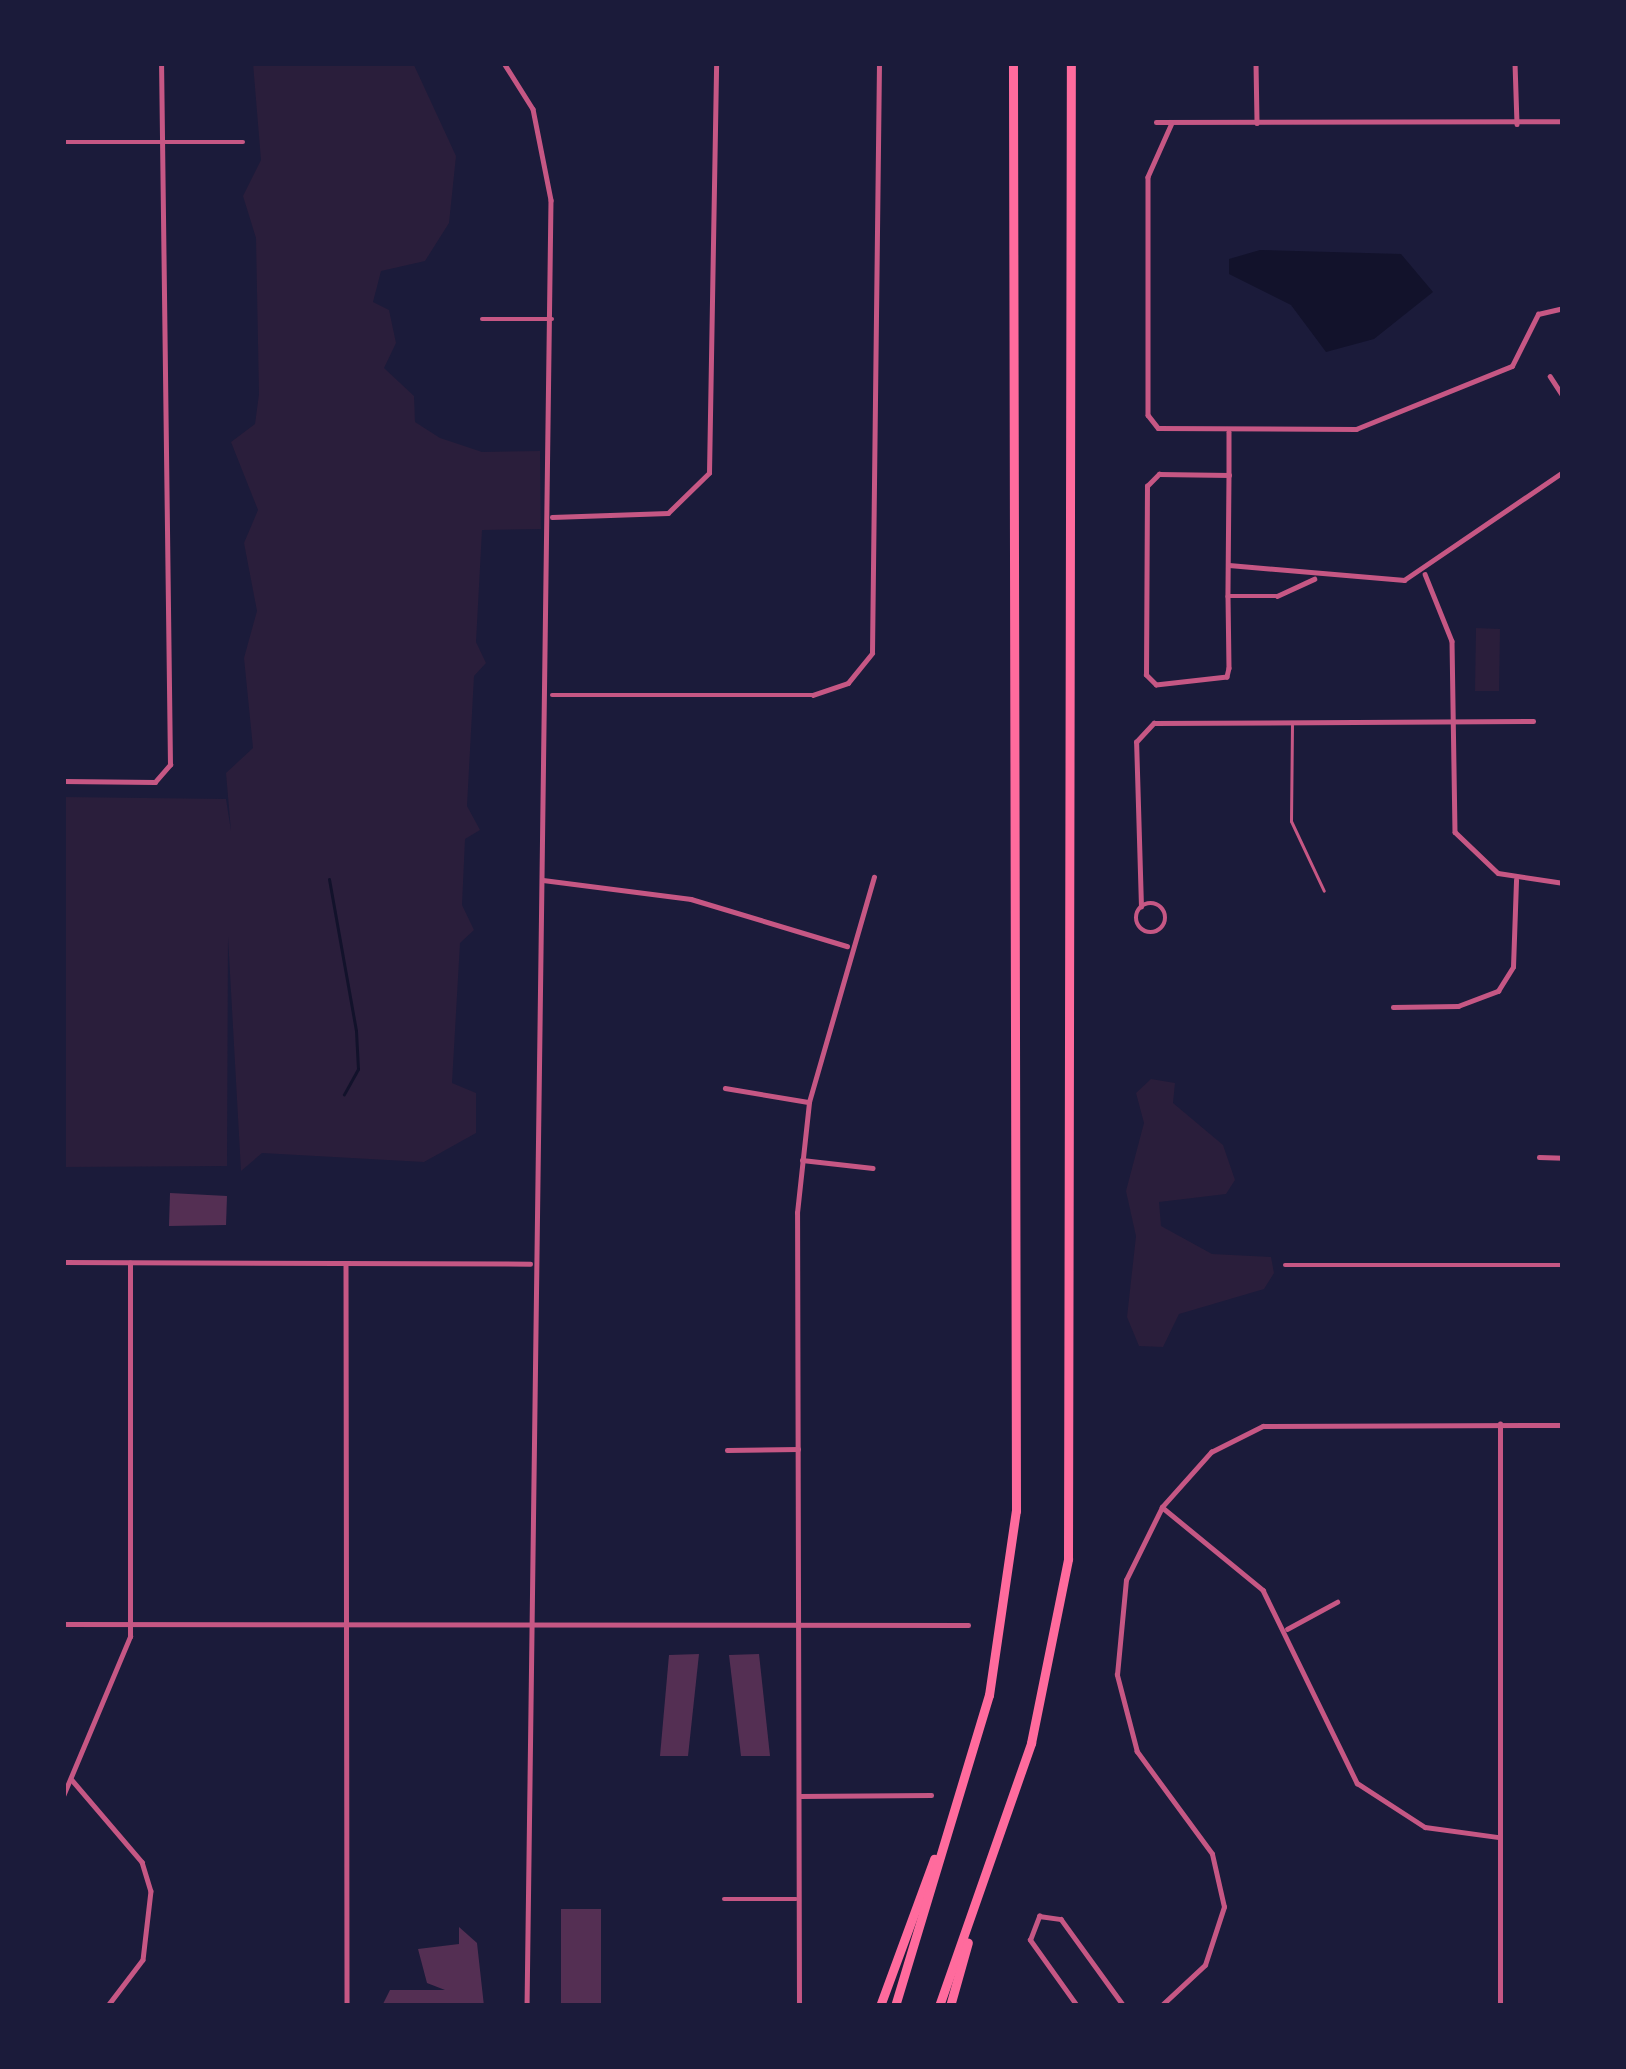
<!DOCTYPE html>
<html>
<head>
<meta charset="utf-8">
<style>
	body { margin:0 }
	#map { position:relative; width:1626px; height:2069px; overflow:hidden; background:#1b1b3a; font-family:"DM Sans",sans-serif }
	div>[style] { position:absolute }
	.green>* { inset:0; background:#2a1e3b }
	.water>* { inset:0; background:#12122b }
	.stream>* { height:3px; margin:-1.5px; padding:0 1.5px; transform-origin:1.5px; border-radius:1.5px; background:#12122b }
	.building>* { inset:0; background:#542f53 }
	.service>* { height:3px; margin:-1.5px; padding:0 1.5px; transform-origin:1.5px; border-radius:1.5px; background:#c65784 }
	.minor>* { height:4.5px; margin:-2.25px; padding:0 2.25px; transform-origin:2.25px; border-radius:2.25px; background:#c65784 }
	.minor>.ring { margin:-2.25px; padding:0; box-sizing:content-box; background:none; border:4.5px solid #c65784; border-radius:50% }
	.motorway>* { height:9px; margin:-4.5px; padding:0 4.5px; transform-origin:4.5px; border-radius:4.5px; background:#ff6b9d }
	span { translate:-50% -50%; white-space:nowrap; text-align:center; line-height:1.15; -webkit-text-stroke:9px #1b1b3a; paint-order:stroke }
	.frame { position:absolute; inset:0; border:66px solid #1b1b3a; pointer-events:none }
</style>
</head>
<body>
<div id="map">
	<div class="green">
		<i style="clip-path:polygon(253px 63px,413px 63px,456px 156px,449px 223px,425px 261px,381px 271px,373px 302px,389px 310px,396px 343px,384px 368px,414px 396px,415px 422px,440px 438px,482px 452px,540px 451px,541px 529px,482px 530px,476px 642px,486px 663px,474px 676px,467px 806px,480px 830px,465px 839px,462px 905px,474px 930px,460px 943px,452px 1083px,476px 1093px,476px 1133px,424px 1162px,262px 1153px,241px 1171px,228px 937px,227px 1166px,63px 1167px,63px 797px,226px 799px,231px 831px,226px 773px,253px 748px,244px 658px,257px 611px,244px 543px,258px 510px,231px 442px,255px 424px,259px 394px,256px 238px,243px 196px,261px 160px)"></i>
		<i style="clip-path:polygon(1476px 628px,1500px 629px,1499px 691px,1475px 691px)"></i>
		<i style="clip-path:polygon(1151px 1079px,1175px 1083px,1173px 1103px,1223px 1145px,1235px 1180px,1226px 1194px,1159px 1202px,1161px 1226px,1212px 1254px,1271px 1257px,1274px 1273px,1264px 1289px,1179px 1314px,1163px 1347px,1139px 1346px,1127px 1317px,1136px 1236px,1126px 1191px,1144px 1123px,1136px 1093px)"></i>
	</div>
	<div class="water">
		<i style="clip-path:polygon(1260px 250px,1401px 254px,1433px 292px,1374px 339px,1326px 352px,1291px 305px,1229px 274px,1229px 259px)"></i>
	</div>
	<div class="stream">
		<i style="left:329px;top:879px;width:154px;rotate:79.9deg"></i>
		<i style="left:356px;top:1031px;width:38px;rotate:87deg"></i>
		<i style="left:358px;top:1069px;width:29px;rotate:119deg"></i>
	</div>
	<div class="building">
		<i style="clip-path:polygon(170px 1193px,227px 1196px,226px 1225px,169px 1226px)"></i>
		<i style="clip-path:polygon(699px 1654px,688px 1756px,660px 1756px,669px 1655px)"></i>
		<i style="clip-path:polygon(759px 1654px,770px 1756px,741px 1756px,729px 1655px)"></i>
		<i style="clip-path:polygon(561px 1909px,601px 1909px,601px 2006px,561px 2006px)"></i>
		<i style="clip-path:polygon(459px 1927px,477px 1943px,484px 2006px,382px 2006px,390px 1990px,445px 1990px,427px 1983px,418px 1949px,459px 1944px)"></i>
	</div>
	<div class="service">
		<i style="left:1292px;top:725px;width:96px;rotate:90.6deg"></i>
		<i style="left:1291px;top:821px;width:77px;rotate:64.8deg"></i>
	</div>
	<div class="minor">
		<i style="left:504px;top:63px;width:54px;rotate:57.8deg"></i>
		<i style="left:533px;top:109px;width:93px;rotate:78.8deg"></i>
		<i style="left:551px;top:200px;width:1806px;rotate:90.76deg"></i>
		<i style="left:1256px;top:63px;width:60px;rotate:89deg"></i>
		<i style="left:1515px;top:63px;width:61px;rotate:88.1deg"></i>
		<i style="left:1156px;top:122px;width:407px;rotate:-0.1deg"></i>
		<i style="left:1172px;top:123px;width:59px;rotate:114deg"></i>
		<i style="left:1148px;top:177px;width:238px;rotate:90deg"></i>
		<i style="left:1148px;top:415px;width:16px;rotate:52deg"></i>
		<i style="left:1158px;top:428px;width:198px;rotate:0.3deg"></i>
		<i style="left:1356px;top:429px;width:168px;rotate:-22deg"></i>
		<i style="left:1512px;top:366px;width:58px;rotate:-63.4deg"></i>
		<i style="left:1538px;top:314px;width:26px;rotate:-13deg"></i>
		<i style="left:63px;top:142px;width:180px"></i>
		<i style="left:482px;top:319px;width:70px"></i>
		<i style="left:1550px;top:376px;width:24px;rotate:57deg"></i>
		<i style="left:1229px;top:432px;width:43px;rotate:90deg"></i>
		<i style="left:1229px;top:475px;width:121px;rotate:90.5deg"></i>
		<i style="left:1228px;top:596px;width:72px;rotate:89.2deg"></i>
		<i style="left:1229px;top:668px;width:9px;rotate:103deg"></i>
		<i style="left:1227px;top:677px;width:71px;rotate:173.6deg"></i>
		<i style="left:1156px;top:685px;width:14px;rotate:-135deg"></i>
		<i style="left:1146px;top:675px;width:189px;rotate:-89.7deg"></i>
		<i style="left:1147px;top:486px;width:17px;rotate:-45deg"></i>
		<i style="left:1159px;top:474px;width:70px;rotate:0.8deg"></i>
		<i style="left:552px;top:517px;width:116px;rotate:-2deg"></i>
		<i style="left:668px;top:513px;width:57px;rotate:-44.3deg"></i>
		<i style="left:709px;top:473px;width:410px;rotate:-89deg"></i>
		<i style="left:1229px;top:565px;width:176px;rotate:4.9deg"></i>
		<i style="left:1404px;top:580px;width:192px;rotate:-34.2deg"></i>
		<i style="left:1425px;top:574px;width:72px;rotate:68.1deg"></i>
		<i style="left:1452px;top:641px;width:191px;rotate:89.1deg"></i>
		<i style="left:1455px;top:832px;width:59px;rotate:43.6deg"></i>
		<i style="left:1498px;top:873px;width:66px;rotate:8.7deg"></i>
		<i style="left:1228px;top:596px;width:49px"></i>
		<i style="left:1277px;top:596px;width:41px;rotate:-24.7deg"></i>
		<i style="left:552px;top:695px;width:261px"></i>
		<i style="left:813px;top:695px;width:37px;rotate:-19deg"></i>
		<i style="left:848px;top:683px;width:38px;rotate:-51deg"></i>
		<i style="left:872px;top:653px;width:590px;rotate:-89.32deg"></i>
		<i style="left:63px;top:781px;width:92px;rotate:0.6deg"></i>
		<i style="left:155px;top:782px;width:23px;rotate:-49deg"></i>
		<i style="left:170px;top:765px;width:702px;rotate:-90.73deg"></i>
		<i style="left:543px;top:880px;width:149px;rotate:7.3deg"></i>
		<i style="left:691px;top:899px;width:163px;rotate:16.8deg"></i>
		<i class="ring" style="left:1136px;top:903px;width:25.5px;height:25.5px"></i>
		<i style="left:1141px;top:907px;width:165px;rotate:-91.7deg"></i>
		<i style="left:1136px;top:742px;width:26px;rotate:-47deg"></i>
		<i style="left:1154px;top:723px;width:379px;rotate:-0.3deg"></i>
		<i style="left:1393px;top:1007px;width:65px;rotate:-0.9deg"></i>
		<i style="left:1458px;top:1006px;width:43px;rotate:-20.6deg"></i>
		<i style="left:1498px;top:991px;width:28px;rotate:-58deg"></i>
		<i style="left:1513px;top:967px;width:87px;rotate:-88deg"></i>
		<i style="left:725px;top:1088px;width:84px;rotate:9.6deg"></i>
		<i style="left:1539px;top:1157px;width:24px;rotate:2deg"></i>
		<i style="left:802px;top:1160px;width:71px;rotate:6.4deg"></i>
		<i style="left:63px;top:1262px;width:467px;rotate:0.2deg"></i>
		<i style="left:346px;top:1264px;width:742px;rotate:89.92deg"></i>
		<i style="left:1285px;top:1265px;width:278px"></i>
		<i style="left:727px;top:1450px;width:71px;rotate:-0.8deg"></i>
		<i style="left:1162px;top:1507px;width:131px;rotate:39.4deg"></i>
		<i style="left:1263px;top:1590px;width:215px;rotate:64deg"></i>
		<i style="left:1357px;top:1783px;width:81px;rotate:32.9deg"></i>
		<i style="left:1425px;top:1827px;width:74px;rotate:7.8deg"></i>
		<i style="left:63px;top:1624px;width:905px;rotate:0.06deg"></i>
		<i style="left:1287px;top:1629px;width:57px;rotate:-28.4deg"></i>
		<i style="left:72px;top:1780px;width:108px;rotate:49.5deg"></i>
		<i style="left:142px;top:1862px;width:30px;rotate:73deg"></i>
		<i style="left:151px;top:1891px;width:69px;rotate:96.6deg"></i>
		<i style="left:143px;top:1960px;width:58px;rotate:127.3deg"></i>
		<i style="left:63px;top:1796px;width:173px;rotate:-67.2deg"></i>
		<i style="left:130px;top:1637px;width:374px;rotate:-90deg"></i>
		<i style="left:799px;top:1796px;width:132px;rotate:-0.4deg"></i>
		<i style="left:724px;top:1899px;width:72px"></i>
		<i style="left:799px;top:2006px;width:793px;rotate:-90.14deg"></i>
		<i style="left:797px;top:1213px;width:112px;rotate:-83.8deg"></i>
		<i style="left:809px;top:1102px;width:234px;rotate:-73.9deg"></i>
		<i style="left:1077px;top:2006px;width:81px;rotate:-125.5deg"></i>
		<i style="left:1030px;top:1940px;width:26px;rotate:-69deg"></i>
		<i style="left:1039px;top:1916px;width:22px;rotate:8deg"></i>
		<i style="left:1061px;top:1919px;width:107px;rotate:54.1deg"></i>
		<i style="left:1161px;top:2006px;width:60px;rotate:-43deg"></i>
		<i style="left:1205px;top:1965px;width:61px;rotate:-71.9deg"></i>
		<i style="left:1224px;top:1907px;width:54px;rotate:-102.8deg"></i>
		<i style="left:1212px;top:1854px;width:127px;rotate:-126.3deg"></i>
		<i style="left:1137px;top:1752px;width:80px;rotate:-104.6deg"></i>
		<i style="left:1117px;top:1675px;width:95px;rotate:-84.6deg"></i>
		<i style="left:1126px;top:1580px;width:81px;rotate:-63.7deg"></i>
		<i style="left:1162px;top:1507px;width:74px;rotate:-48.3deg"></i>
		<i style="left:1211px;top:1452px;width:58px;rotate:-26.6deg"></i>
		<i style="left:1263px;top:1426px;width:300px;rotate:-0.2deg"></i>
		<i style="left:1422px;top:2006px;width:78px;rotate:-0.7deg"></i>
		<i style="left:1500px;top:2005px;width:581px;rotate:-90deg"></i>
	</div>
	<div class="motorway">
		<i style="left:880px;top:2006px;width:157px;rotate:-69.8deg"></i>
		<i style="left:895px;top:2006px;width:325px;rotate:-73.2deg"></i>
		<i style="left:989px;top:1695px;width:186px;rotate:-81.7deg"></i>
		<i style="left:1016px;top:1511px;width:1448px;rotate:-90.12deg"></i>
		<i style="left:939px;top:2006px;width:279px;rotate:-70.7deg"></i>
		<i style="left:1031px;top:1743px;width:188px;rotate:-78.6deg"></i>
		<i style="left:1068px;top:1559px;width:1496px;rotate:-89.89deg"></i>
		<i style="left:950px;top:2006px;width:66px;rotate:-74.3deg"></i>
	</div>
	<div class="frame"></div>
</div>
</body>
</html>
